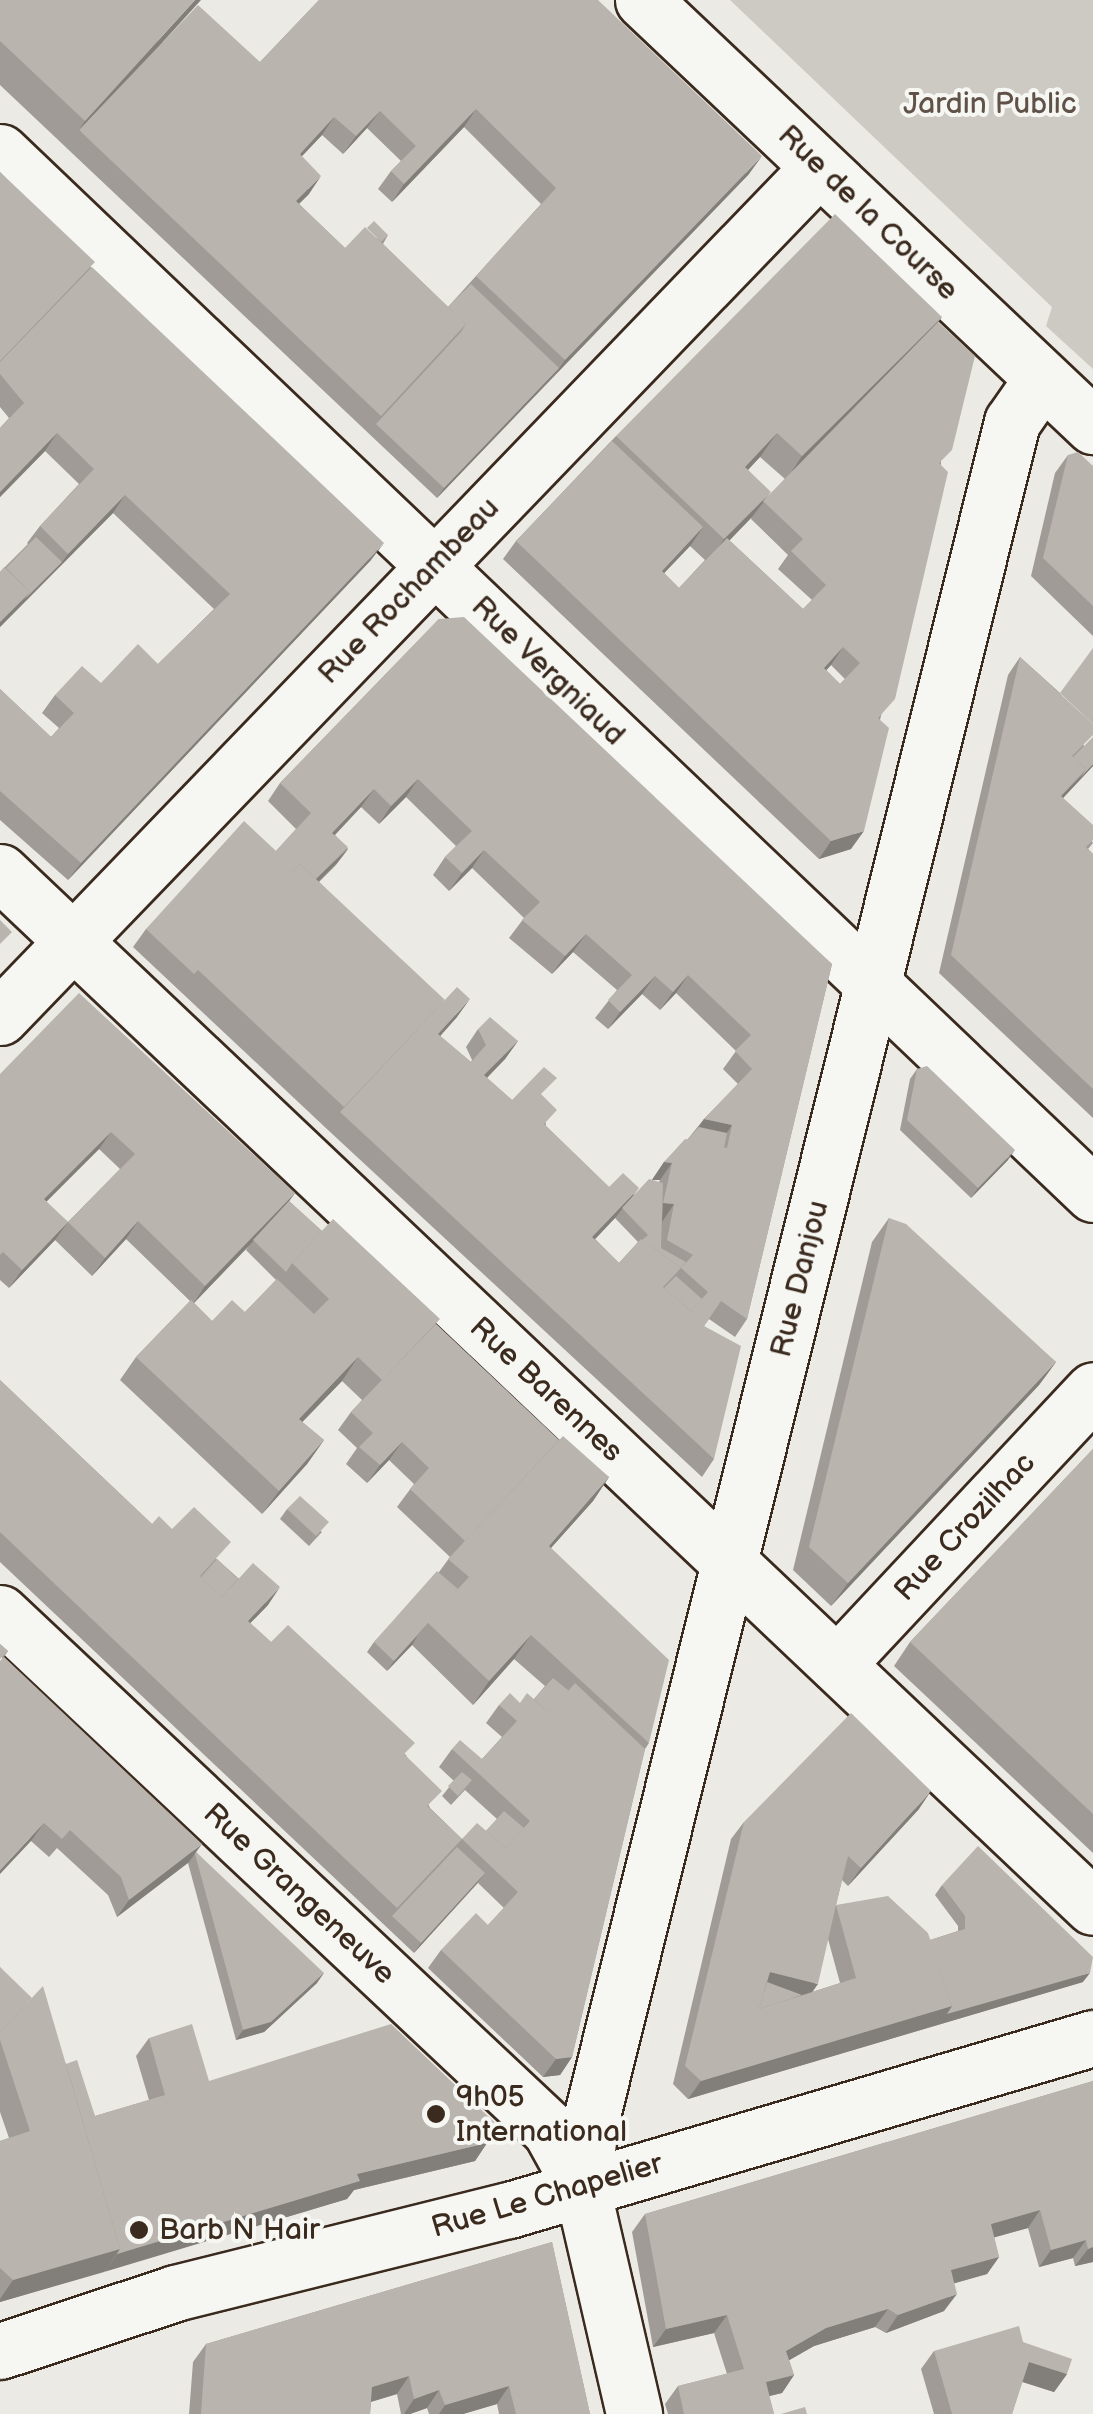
<!DOCTYPE html>
<html>
<head>
<meta charset="utf-8">
<style>
	body { margin:0 }
	#map { position:relative; width:1093px; height:2414px; overflow:hidden; background:#ebeae5; font-family:"Balsamiq Sans",sans-serif }
	div>[style] { position:absolute }
	.green>* { inset:0; background:#cdcac4 }
	.roads { filter:drop-shadow(2px 0 #3b2a1e) drop-shadow(-2px 0 #3b2a1e) drop-shadow(0 2px #3b2a1e) drop-shadow(0 -2px #3b2a1e) }
	.minor>* { height:55px; margin:-27.5px; padding:0 27.5px; transform-origin:27.5px; border-radius:27.5px; background:#f6f6f2 }
	.tertiary>* { height:55px; margin:-27.5px; padding:0 27.5px; transform-origin:27.5px; border-radius:27.5px; background:#f6f6f2 }
	.secondary>* { height:55px; margin:-27.5px; padding:0 27.5px; transform-origin:27.5px; border-radius:27.5px; background:#f6f6f2 }
	.wall>* { inset:0; background:#a09b96 }
	.shaded-wall>* { inset:0; background:#827e7a }
	.building>* { inset:0; background:#bab4ae }
	.dots>* { width:28px; height:28px; translate:-50% -50%; box-sizing:border-box; border:5px solid #f6f6f2; border-radius:50% }
	span { translate:-50% -50%; white-space:nowrap; text-align:center; line-height:1.15; -webkit-text-stroke:8px #f6f6f2; paint-order:stroke }
	.park-label { font-size:30px; color:#605248 }
	.street-label { font-size:30px; color:#3b2a1e }
	.poi-label { font-size:30px; color:#3b2a1e }
	.left { translate:0 -50%; text-align:left }
</style>
</head>
<body>
<div id="map">
	<div class="green">
		<i style="clip-path:polygon(730px 0,1093px 0,1093px 369px,1046px 326px,1052px 307px)"></i>
	</div>
	<div class="roads">
		<div class="minor">
			<i style="left:0;top:152px;width:1510px;rotate:43.63deg"></i>
			<i style="left:0;top:872px;width:1505px;rotate:43.44deg"></i>
			<i style="left:0;top:1017px;width:1180px;rotate:-46.06deg"></i>
			<i style="left:0;top:1613px;width:755px;rotate:43.23deg"></i>
			<i style="left:550px;top:2130px;width:66px;rotate:61.1deg"></i>
			<i style="left:582px;top:2188px;width:232px;rotate:77deg"></i>
			<i style="left:837px;top:1664px;width:375px;rotate:-46.9deg"></i>
			<i style="left:582px;top:2188px;width:70px;rotate:-82.6deg"></i>
			<i style="left:591px;top:2119px;width:1748px;rotate:-76.07deg"></i>
			<i style="left:1012px;top:422px;width:52px;rotate:-55.1deg"></i>
		</div>
		<div class="tertiary">
			<i style="left:0;top:2351px;width:184px;rotate:-18.3deg"></i>
			<i style="left:175px;top:2293px;width:344px;rotate:-14deg"></i>
			<i style="left:509px;top:2210px;width:609px;rotate:-16.41deg"></i>
		</div>
		<div class="secondary">
			<i style="left:643px;top:0;width:620px;rotate:43.43deg"></i>
		</div>
	</div>
	<div class="wall">
		<i style="clip-path:polygon(evenodd,0 0,163px 42px,260px 62px,319px 0,749px 174px,437px 498px,0 85px,0 0,464px 127px,541px 204px,448px 307px,383px 244px,388px 235px,345px 248px,299px 204px,309px 194px,302px 156px,322px 135px,343px 154px,367px 128px,401px 161px,391px 171px,378px 189px,392px 202px,464px 127px)"></i>
		<i style="clip-path:polygon(0 172px,371px 560px,68px 880px,0 820px,0 689px,51px 737px,59px 728px,42px 713px,55px 695px,101px 683px,158px 664px,214px 609px,113px 513px,0 627px,0 572px,28px 544px,27px 543px,40px 526px,79px 484px,45px 451px,0 497px,0 428px,9px 418px,0 407px)"></i>
		<i style="clip-path:polygon(evenodd,942px 317px,938px 322px,941px 465px,880px 720px,851px 849px,819px 859px,503px 559px,516px 541px,616px 436px,942px 317px,760px 457px,785px 479px,766px 499px,748px 470px,760px 457px,942px 317px,752px 517px,751px 519px,788px 555px,778px 569px,812px 600px,803px 609px,729px 540px,752px 517px,942px 317px,690px 546px,705px 560px,679px 588px,664px 573px,690px 546px,942px 317px,831px 665px,845px 679px,840px 684px,826px 670px,831px 665px)"></i>
		<i style="clip-path:polygon(1068px 455px,1093px 466px,1093px 636px,1031px 576px,1055px 473px)"></i>
		<i style="clip-path:polygon(evenodd,439px 619px,832px 964px,747px 1319px,735px 1337px,709px 1319px,704px 1326px,714px 1459px,702px 1477px,328px 1130px,133px 947px,146px 929px,276px 851px,296px 829px,268px 801px,280px 783px,439px 619px,406px 797px,456px 846px,445px 857px,433px 875px,449px 891px,472px 868px,524px 918px,509px 938px,552px 974px,573px 952px,617px 990px,595px 1018px,608px 1029px,642px 994px,660px 1010px,676px 993px,736px 1051px,723px 1069px,738px 1084px,704px 1119px,687px 1140px,664px 1162px,652px 1180px,660px 1180px,659px 1182px,634px 1195px,609px 1187px,546px 1126px,543px 1096px,512px 1100px,487px 1078px,505px 1059px,518px 1041px,478px 1029px,466px 1047px,472px 1060px,471px 1062px,440px 1036px,457px 1017px,319px 882px,336px 865px,348px 849px,335px 835px,361px 807px,379px 824px,406px 797px,439px 619px,615px 1218px,638px 1242px,619px 1263px,595px 1239px,615px 1218px)"></i>
		<i style="clip-path:polygon(1020px 657px,1060px 693px,1093px 766px,1063px 798px,1093px 843px,1088px 849px,1093px 854px,1093px 1118px,939px 973px,1008px 675px)"></i>
		<i style="clip-path:polygon(917px 1069px,1008px 1160px,971px 1198px,900px 1130px,910px 1079px)"></i>
		<i style="clip-path:polygon(evenodd,0 1074px,295px 1193px,289px 1201px,322px 1231px,436px 1324px,559px 1440px,609px 1477px,593px 1501px,551px 1548px,649px 1743px,645px 1749px,572px 2057px,560px 2075px,543px 2077px,428px 1968px,441px 1950px,488px 1925px,504px 1908px,478px 1883px,414px 1953px,0 1562px,0 1380px,152px 1524px,172px 1529px,218px 1560px,268px 1605px,250px 1623px,271px 1642px,406px 1755px,430px 1808px,462px 1839px,486px 1831px,497px 1819px,465px 1790px,451px 1805px,442px 1796px,454px 1781px,439px 1767px,452px 1749px,482px 1759px,502px 1737px,486px 1723px,499px 1705px,520px 1703px,534px 1699px,545px 1686px,514px 1659px,473px 1705px,412px 1645px,387px 1671px,367px 1652px,374px 1642px,439px 1572px,450px 1557px,397px 1507px,414px 1484px,389px 1460px,367px 1483px,346px 1464px,357px 1448px,338px 1430px,351px 1412px,362px 1400px,342px 1381px,302px 1422px,324px 1440px,307px 1464px,262px 1514px,120px 1380px,136px 1357px,190px 1301px,126px 1239px,92px 1276px,55px 1240px,9px 1288px,0 1280px,0 1074px,99px 1149px,120px 1169px,68px 1222px,46px 1202px,99px 1149px,0 1074px,249px 1246px,246px 1250px,276px 1280px,245px 1312px,212px 1321px,194px 1303px,249px 1246px)"></i>
		<i style="clip-path:polygon(889px 1218px,1056px 1362px,1039px 1385px,831px 1606px,793px 1570px,872px 1242px)"></i>
		<i style="clip-path:polygon(1093px 1449px,1093px 1853px,894px 1666px,910px 1642px)"></i>
		<i style="clip-path:polygon(287px 1509px,322px 1532px,309px 1546px,280px 1519px)"></i>
		<i style="clip-path:polygon(0 1644px,8px 1651px,4px 1657px,196px 1852px,317px 1983px,264px 2032px,236px 2040px,188px 1863px,117px 1917px,108px 1895px,57px 1848px,49px 1857px,31px 1841px)"></i>
		<i style="clip-path:polygon(evenodd,919px 1809px,848px 1886px,842px 1880px,836px 1905px,930px 1940px,958px 1931px,958px 1926px,935px 1895px,942px 1885px,1083px 1982px,688px 2099px,673px 2084px,731px 1839px,744px 1822px,919px 1809px,828px 1939px,840px 1983px,812px 1992px,828px 1939px)"></i>
		<i style="clip-path:polygon(0 1967px,66px 2064px,95px 2116px,149px 2100px,136px 2056px,149px 2038px,209px 2081px,487px 2143px,475px 2161px,354px 2190px,347px 2199px,0 2302px,0 2141px,9px 2138px,0 2112px)"></i>
		<i style="clip-path:polygon(1093px 2081px,1093px 2262px,1075px 2266px,1073px 2258px,1039px 2267px,1028px 2228px,994px 2237px,999px 2257px,987px 2274px,954px 2283px,944px 2311px,886px 2333px,875px 2327px,814px 2346px,789px 2360px,794px 2375px,782px 2393px,769px 2396px,774px 2414px,668px 2414px,665px 2404px,678px 2386px,727px 2374px,714px 2333px,653px 2347px,632px 2232px,645px 2214px)"></i>
		<i style="clip-path:polygon(552px 2242px,590px 2414px,499px 2414px,497px 2404px,463px 2414px,429px 2414px,427px 2408px,410px 2414px,401px 2414px,397px 2394px,371px 2402px,370px 2414px,189px 2414px,193px 2362px,206px 2344px)"></i>
		<i style="clip-path:polygon(1023px 2342px,1067px 2374px,1054px 2392px,1022px 2382px,1012px 2414px,934px 2414px,921px 2369px,934px 2351px)"></i>
	</div>
	<div class="shaded-wall">
		<i style="clip-path:polygon(195px 0,201px 0,81px 132px,79px 130px,85px 121px)"></i>
		<i style="clip-path:polygon(476px 109px,464px 127px,392px 202px,404px 184px)"></i>
		<i style="clip-path:polygon(380px 111px,367px 128px,343px 154px,356px 136px)"></i>
		<i style="clip-path:polygon(334px 117px,322px 135px,287px 172px,300px 154px)"></i>
		<i style="clip-path:polygon(762px 156px,749px 174px,552px 378px,565px 360px)"></i>
		<i style="clip-path:polygon(321px 176px,309px 194px,283px 219px,296px 201px)"></i>
		<i style="clip-path:polygon(942px 317px,925px 340px,786px 480px,802px 456px)"></i>
		<i style="clip-path:polygon(559px 368px,552px 378px,437px 498px,444px 488px)"></i>
		<i style="clip-path:polygon(57px 433px,45px 451px,0 497px,0 492px)"></i>
		<i style="clip-path:polygon(777px 433px,760px 457px,728px 491px,745px 467px)"></i>
		<i style="clip-path:polygon(771px 492px,752px 517px,708px 563px,724px 539px)"></i>
		<i style="clip-path:polygon(125px 495px,113px 513px,0 627px,0 622px,62px 562px,68px 554px)"></i>
		<i style="clip-path:polygon(703px 527px,691px 545px,649px 589px,662px 571px)"></i>
		<i style="clip-path:polygon(384px 543px,371px 560px,68px 880px,81px 863px)"></i>
		<i style="clip-path:polygon(843px 647px,831px 665px,812px 686px,824px 668px)"></i>
		<i style="clip-path:polygon(1093px 764px,1093px 766px,1048px 814px,1061px 796px)"></i>
		<i style="clip-path:polygon(418px 779px,406px 797px,379px 824px,391px 806px)"></i>
		<i style="clip-path:polygon(374px 789px,361px 807px,328px 842px,332px 833px)"></i>
		<i style="clip-path:polygon(864px 831px,851px 849px,819px 859px,831px 841px)"></i>
		<i style="clip-path:polygon(348px 849px,337px 863px,298px 902px,310px 884px)"></i>
		<i style="clip-path:polygon(484px 850px,472px 868px,449px 891px,462px 873px)"></i>
		<i style="clip-path:polygon(586px 934px,573px 952px,552px 974px,565px 956px)"></i>
		<i style="clip-path:polygon(688px 975px,676px 993px,660px 1010px,673px 992px)"></i>
		<i style="clip-path:polygon(655px 976px,642px 994px,608px 1029px,620px 1012px)"></i>
		<i style="clip-path:polygon(470px 999px,457px 1017px,426px 1052px,438px 1034px)"></i>
		<i style="clip-path:polygon(518px 1041px,505px 1059px,472px 1093px,484px 1075px)"></i>
		<i style="clip-path:polygon(704px 1119px,732px 1125px,720px 1143px,692px 1137px)"></i>
		<i style="clip-path:polygon(111px 1132px,99px 1149px,31px 1217px,44px 1199px)"></i>
		<i style="clip-path:polygon(1015px 1150px,1008px 1160px,971px 1198px,978px 1188px)"></i>
		<i style="clip-path:polygon(664px 1162px,672px 1163px,660px 1180px,652px 1180px)"></i>
		<i style="clip-path:polygon(639px 1188px,615px 1218px,580px 1255px,592px 1237px)"></i>
		<i style="clip-path:polygon(295px 1193px,282px 1211px,193px 1304px,205px 1286px)"></i>
		<i style="clip-path:polygon(663px 1203px,674px 1204px,662px 1222px)"></i>
		<i style="clip-path:polygon(138px 1221px,126px 1239px,92px 1276px,105px 1258px)"></i>
		<i style="clip-path:polygon(68px 1222px,55px 1240px,9px 1288px,22px 1270px)"></i>
		<i style="clip-path:polygon(358px 1357px,342px 1381px,283px 1442px,299px 1419px)"></i>
		<i style="clip-path:polygon(1056px 1362px,1039px 1385px,831px 1606px,848px 1583px)"></i>
		<i style="clip-path:polygon(324px 1440px,307px 1464px,262px 1514px,279px 1491px)"></i>
		<i style="clip-path:polygon(402px 1442px,389px 1460px,367px 1483px,380px 1465px)"></i>
		<i style="clip-path:polygon(609px 1477px,593px 1501px,532px 1569px,549px 1546px)"></i>
		<i style="clip-path:polygon(280px 1587px,268px 1605px,235px 1639px,248px 1621px)"></i>
		<i style="clip-path:polygon(418px 1635px,412px 1645px,387px 1671px,394px 1661px)"></i>
		<i style="clip-path:polygon(531px 1635px,514px 1659px,473px 1705px,489px 1681px)"></i>
		<i style="clip-path:polygon(931px 1791px,919px 1809px,848px 1886px,861px 1868px)"></i>
		<i style="clip-path:polygon(44px 1823px,31px 1841px,0 1874px,0 1870px)"></i>
		<i style="clip-path:polygon(202px 1844px,189px 1862px,117px 1917px,129px 1900px)"></i>
		<i style="clip-path:polygon(485px 1873px,478px 1882px,414px 1953px,421px 1943px)"></i>
		<i style="clip-path:polygon(770px 1972px,818px 1984px,806px 2001px,761px 1991px)"></i>
		<i style="clip-path:polygon(324px 1973px,317px 1983px,264px 2032px,236px 2040px,243px 2030px)"></i>
		<i style="clip-path:polygon(1090px 1973px,1083px 1982px,688px 2099px,701px 2081px,952px 2006px)"></i>
		<i style="clip-path:polygon(572px 2057px,560px 2075px,543px 2077px,556px 2059px)"></i>
		<i style="clip-path:polygon(487px 2143px,475px 2161px,354px 2190px,347px 2199px,104px 2272px,117px 2254px,357px 2174px)"></i>
		<i style="clip-path:polygon(1040px 2210px,1028px 2228px,978px 2242px,991px 2224px)"></i>
		<i style="clip-path:polygon(1086px 2240px,1073px 2258px,1039px 2267px,1051px 2250px)"></i>
		<i style="clip-path:polygon(1093px 2247px,1093px 2262px,1075px 2266px,1088px 2249px)"></i>
		<i style="clip-path:polygon(120px 2249px,104px 2272px,0 2302px,0 2299px,13px 2280px)"></i>
		<i style="clip-path:polygon(999px 2257px,987px 2274px,938px 2288px,951px 2270px)"></i>
		<i style="clip-path:polygon(957px 2294px,944px 2311px,886px 2333px,898px 2315px)"></i>
		<i style="clip-path:polygon(888px 2309px,875px 2327px,814px 2346px,774px 2369px,786px 2351px,826px 2328px)"></i>
		<i style="clip-path:polygon(727px 2315px,714px 2333px,653px 2347px,666px 2329px)"></i>
		<i style="clip-path:polygon(1029px 2362px,1067px 2374px,1054px 2392px,1017px 2380px)"></i>
		<i style="clip-path:polygon(794px 2375px,782px 2393px,753px 2400px,766px 2382px)"></i>
		<i style="clip-path:polygon(409px 2376px,397px 2394px,360px 2405px,372px 2387px)"></i>
		<i style="clip-path:polygon(509px 2386px,497px 2404px,463px 2414px,439px 2414px,445px 2405px)"></i>
		<i style="clip-path:polygon(439px 2390px,427px 2408px,410px 2414px,404px 2414px,414px 2399px)"></i>
	</div>
	<div class="building">
		<i style="clip-path:polygon(0 0,195px 0,85px 121px,0 41px)"></i>
		<i style="clip-path:polygon(319px 0,598px 0,762px 156px,565px 360px,476px 276px,556px 188px,476px 109px,404px 184px,391px 171px,416px 146px,380px 111px,356px 136px,334px 117px,300px 154px,321px 176px,296px 201px,345px 248px,365px 227px,466px 324px,381px 416px,79px 130px,198px 5px,260px 62px)"></i>
		<i style="clip-path:polygon(0 172px,95px 262px,0 361px)"></i>
		<i style="clip-path:polygon(835px 214px,942px 317px,802px 456px,777px 433px,745px 467px,771px 492px,724px 539px,616px 436px)"></i>
		<i style="clip-path:polygon(374px 221px,388px 235px,381px 242px,367px 228px)"></i>
		<i style="clip-path:polygon(92px 267px,384px 543px,81px 863px,0 791px,0 689px,51px 737px,74px 713px,55px 695px,82px 666px,101px 683px,138px 644px,158px 664px,230px 594px,125px 495px,68px 554px,40px 526px,94px 469px,57px 433px,0 492px,0 428px,24px 403px,0 374px,0 362px)"></i>
		<i style="clip-path:polygon(471px 284px,559px 368px,444px 488px,376px 424px,461px 332px,466px 324px,448px 307px)"></i>
		<i style="clip-path:polygon(evenodd,938px 322px,975px 356px,952px 450px,939px 463px,948px 472px,895px 699px,878px 718px,889px 728px,864px 831px,831px 841px,516px 541px,612px 441px,703px 527px,662px 571px,679px 588px,727px 538px,803px 609px,826px 585px,791px 551px,803px 539px,763px 501px,938px 322px,843px 647px,860px 663px,840px 684px,824px 668px,843px 647px)"></i>
		<i style="clip-path:polygon(1078px 452px,1093px 466px,1093px 606px,1043px 558px,1068px 455px)"></i>
		<i style="clip-path:polygon(36px 537px,62px 562px,24px 600px,30px 592px,6px 568px)"></i>
		<i style="clip-path:polygon(4px 567px,30px 592px,0 622px,0 572px)"></i>
		<i style="clip-path:polygon(evenodd,464px 617px,832px 964px,747px 1319px,721px 1301px,704px 1326px,741px 1346px,714px 1459px,340px 1112px,457px 987px,470px 999px,438px 1034px,471px 1062px,486px 1045px,478px 1029px,490px 1017px,518px 1041px,484px 1075px,512px 1100px,544px 1067px,557px 1078px,541px 1094px,557px 1110px,544px 1124px,609px 1187px,623px 1173px,639px 1188px,592px 1237px,619px 1263px,641px 1239px,681px 1268px,693px 1255px,667px 1240px,674px 1204px,663px 1203px,672px 1163px,664px 1162px,685px 1139px,727px 1148px,732px 1125px,704px 1119px,752px 1069px,735px 1051px,751px 1035px,688px 975px,673px 992px,655px 976px,620px 1012px,608px 1000px,632px 975px,586px 934px,565px 956px,522px 920px,540px 902px,484px 850px,462px 873px,445px 857px,472px 831px,418px 779px,391px 806px,374px 789px,332px 833px,348px 847px,316px 879px,300px 864px,194px 974px,146px 929px,244px 821px,276px 851px,311px 813px,280px 783px,439px 619px,464px 617px,681px 1268px,708px 1292px,691px 1311px,663px 1287px,681px 1268px)"></i>
		<i style="clip-path:polygon(1093px 648px,1093px 724px,1060px 693px)"></i>
		<i style="clip-path:polygon(1020px 657px,1093px 724px,1093px 735px,1072px 756px,1086px 769px,1061px 796px,1093px 825px,1093px 840px,1086px 847px,1093px 854px,1093px 1089px,951px 955px)"></i>
		<i style="clip-path:polygon(1093px 737px,1093px 764px,1081px 777px,1086px 769px,1073px 757px)"></i>
		<i style="clip-path:polygon(300px 864px,445px 1000px,344px 1107px,197px 969px)"></i>
		<i style="clip-path:polygon(0 920px,12px 932px,0 944px)"></i>
		<i style="clip-path:polygon(evenodd,79px 993px,295px 1193px,205px 1286px,138px 1221px,105px 1258px,68px 1222px,22px 1270px,3px 1252px,0 1255px,0 1074px,79px 993px,111px 1132px,135px 1154px,68px 1222px,44px 1199px,111px 1132px)"></i>
		<i style="clip-path:polygon(927px 1066px,1015px 1150px,978px 1188px,907px 1120px,917px 1069px)"></i>
		<i style="clip-path:polygon(699px 1127px,727px 1133px,724px 1148px,687px 1140px)"></i>
		<i style="clip-path:polygon(649px 1179px,663px 1183px,661px 1248px,686px 1262px,681px 1268px,642px 1240px,648px 1235px,622px 1208px)"></i>
		<i style="clip-path:polygon(289px 1201px,322px 1231px,292px 1263px,286px 1272px,253px 1240px)"></i>
		<i style="clip-path:polygon(889px 1218px,906px 1224px,1056px 1362px,848px 1583px,809px 1547px)"></i>
		<i style="clip-path:polygon(333px 1219px,440px 1319px,382px 1380px,358px 1357px,299px 1419px,324px 1440px,279px 1491px,136px 1357px,191px 1300px,212px 1321px,232px 1300px,245px 1312px,277px 1279px,314px 1314px,329px 1299px,292px 1263px)"></i>
		<i style="clip-path:polygon(676px 1276px,702px 1299px,691px 1311px,664px 1288px)"></i>
		<i style="clip-path:polygon(436px 1324px,559px 1440px,465px 1541px,410px 1489px,429px 1468px,402px 1442px,380px 1465px,359px 1447px,373px 1433px,351px 1412px)"></i>
		<i style="clip-path:polygon(0 1380px,152px 1524px,159px 1516px,172px 1529px,194px 1507px,231px 1542px,200px 1576px,222px 1597px,253px 1563px,280px 1587px,248px 1621px,271px 1642px,288px 1625px,415px 1743px,404px 1754px,442px 1791px,427px 1806px,462px 1839px,397px 1908px,0 1532px)"></i>
		<i style="clip-path:polygon(563px 1436px,609px 1477px,549px 1546px,669px 1660px,649px 1743px,531px 1635px,489px 1681px,427px 1622px,469px 1577px,448px 1559px)"></i>
		<i style="clip-path:polygon(1093px 1449px,1093px 1814px,910px 1642px)"></i>
		<i style="clip-path:polygon(300px 1496px,329px 1522px,316px 1536px,287px 1509px)"></i>
		<i style="clip-path:polygon(217px 1559px,238px 1579px,222px 1597px,201px 1577px)"></i>
		<i style="clip-path:polygon(437px 1571px,458px 1589px,394px 1661px,374px 1642px)"></i>
		<i style="clip-path:polygon(0 1644px,8px 1651px,0 1659px)"></i>
		<i style="clip-path:polygon(4px 1657px,202px 1844px,129px 1900px,121px 1877px,70px 1830px,62px 1839px,44px 1823px,0 1870px,0 1661px)"></i>
		<i style="clip-path:polygon(553px 1678px,569px 1691px,549px 1713px,534px 1699px)"></i>
		<i style="clip-path:polygon(575px 1683px,645px 1749px,572px 2057px,556px 2059px,441px 1950px,476px 1913px,488px 1925px,518px 1892px,462px 1839px,477px 1823px,506px 1848px,530px 1821px,452px 1749px,460px 1740px,482px 1759px,517px 1721px,499px 1705px,510px 1693px,520px 1703px,527px 1693px,549px 1713px)"></i>
		<i style="clip-path:polygon(evenodd,851px 1713px,931px 1791px,861px 1868px,848px 1856px,836px 1905px,888px 1896px,928px 1933px,952px 2006px,701px 2081px,685px 2066px,744px 1822px,851px 1713px,836px 1905px,856px 1978px,759px 2009px,770px 1972px,818px 1984px,836px 1905px)"></i>
		<i style="clip-path:polygon(462px 1772px,472px 1780px,458px 1796px,448px 1786px)"></i>
		<i style="clip-path:polygon(504px 1811px,524px 1828px,506px 1848px,486px 1831px)"></i>
		<i style="clip-path:polygon(978px 1846px,1093px 1957px,1090px 1973px,947px 2014px,952px 2006px,930px 1940px,965px 1929px,965px 1916px,942px 1885px)"></i>
		<i style="clip-path:polygon(457px 1847px,485px 1873px,421px 1943px,392px 1916px)"></i>
		<i style="clip-path:polygon(196px 1852px,324px 1973px,271px 2022px,243px 2030px,195px 1854px)"></i>
		<i style="clip-path:polygon(0 1967px,32px 1998px,0 2032px)"></i>
		<i style="clip-path:polygon(767px 1982px,802px 1995px,759px 2009px)"></i>
		<i style="clip-path:polygon(43px 1986px,120px 2249px,13px 2280px,0 2268px,0 2141px,30px 2131px,0 2040px,0 2032px)"></i>
		<i style="clip-path:polygon(192px 2024px,209px 2081px,391px 2024px,494px 2122px,487px 2143px,357px 2174px,360px 2181px,117px 2254px,120px 2249px,66px 2064px,77px 2060px,95px 2116px,165px 2095px,149px 2038px)"></i>
		<i style="clip-path:polygon(1093px 2081px,1093px 2247px,1088px 2249px,1086px 2240px,1051px 2250px,1040px 2210px,991px 2224px,999px 2257px,951px 2270px,957px 2294px,898px 2315px,888px 2309px,826px 2328px,786px 2351px,794px 2375px,766px 2382px,774px 2414px,684px 2414px,678px 2386px,744px 2369px,727px 2315px,666px 2329px,645px 2214px)"></i>
		<i style="clip-path:polygon(552px 2242px,590px 2414px,516px 2414px,509px 2386px,445px 2405px,439px 2390px,414px 2399px,409px 2376px,372px 2387px,370px 2414px,201px 2414px,206px 2344px)"></i>
		<i style="clip-path:polygon(1019px 2326px,1023px 2342px,1072px 2359px,1067px 2374px,1029px 2362px,1012px 2414px,952px 2414px,934px 2351px)"></i>
		<i style="clip-path:polygon(805px 2407px,807px 2414px,781px 2414px)"></i>
	</div>
	<div class="dots">
		<i style="left:436px;top:2114px;background:#3b2a1e"></i>
		<i style="left:139px;top:2230px;background:#3b2a1e"></i>
	</div>
	<div class="park-label">
		<span style="left:990px;top:104px">Jardin Public</span>
	</div>
	<div class="street-label">
		<span style="left:868px;top:213px;rotate:44deg">Rue de la Course</span>
		<span style="left:409px;top:591px;rotate:-46deg">Rue Rochambeau</span>
		<span style="left:548px;top:671px;rotate:44deg">Rue Vergniaud</span>
		<span style="left:800px;top:1279px;rotate:-76deg">Rue Danjou</span>
		<span style="left:546px;top:1390px;rotate:43deg">Rue Barennes</span>
		<span style="left:965px;top:1527px;rotate:-47deg">Rue Crozilhac</span>
		<span style="left:299px;top:1894px;rotate:43deg">Rue Grangeneuve</span>
		<span style="left:547px;top:2196px;rotate:-16deg">Rue Le Chapelier</span>
	</div>
	<div class="poi-label">
		<span class="left" style="left:456px;top:2114px">9h05<br>International</span>
		<span class="left" style="left:159px;top:2230px">Barb N Hair</span>
	</div>
</div>
</body>
</html>
